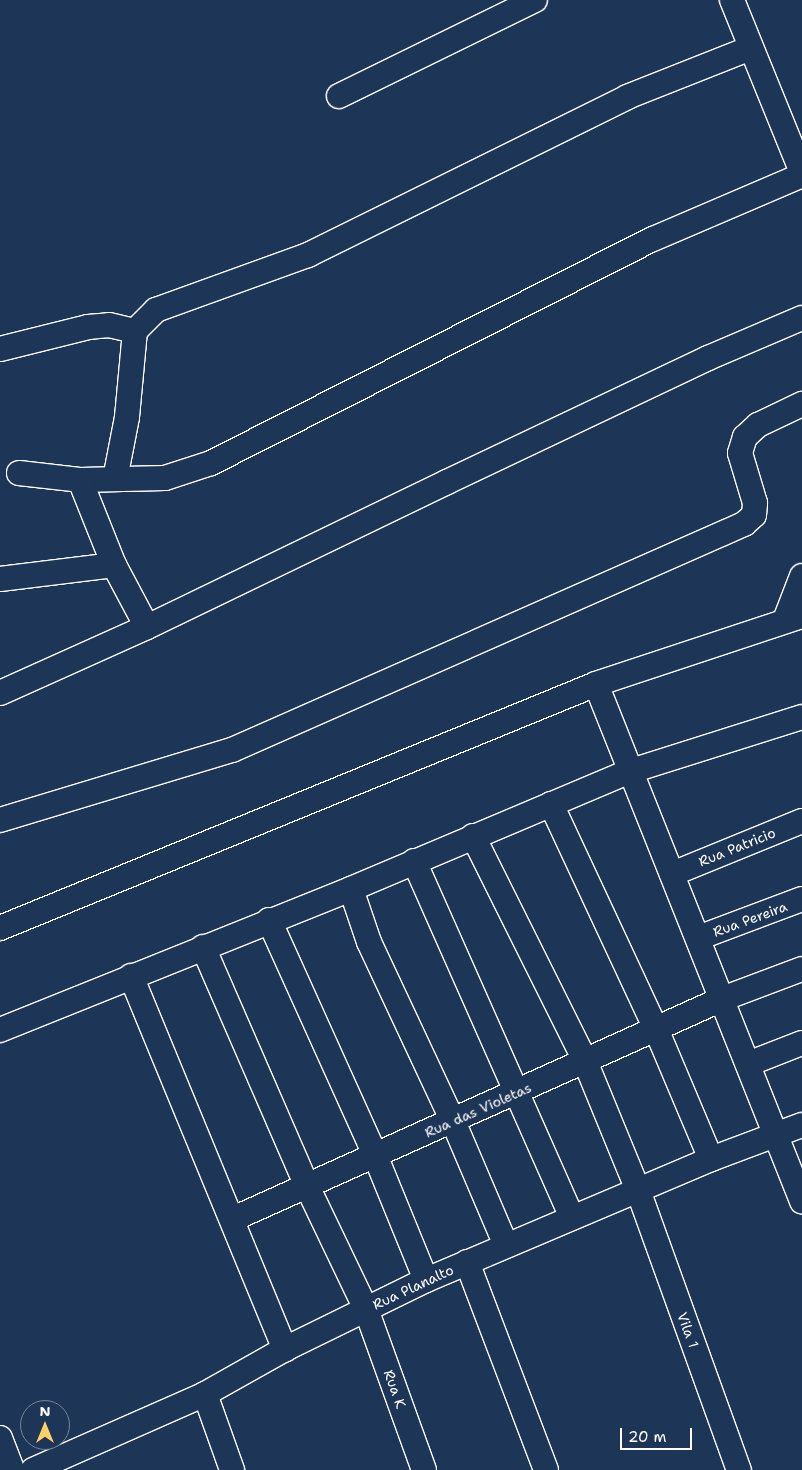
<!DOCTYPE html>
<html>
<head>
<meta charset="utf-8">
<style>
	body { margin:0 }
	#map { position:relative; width:802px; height:1470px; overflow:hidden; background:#1d3557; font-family:"Shantell Sans",sans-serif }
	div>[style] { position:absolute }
	.roads { filter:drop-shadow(1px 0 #fff) drop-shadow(-1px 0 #fff) drop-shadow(0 1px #fff) drop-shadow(0 -1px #fff) }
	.minor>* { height:24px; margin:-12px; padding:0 12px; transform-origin:12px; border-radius:12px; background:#1d3557 }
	span { translate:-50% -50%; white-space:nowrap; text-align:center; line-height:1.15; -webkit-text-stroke:4px #1d3557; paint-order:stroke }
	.street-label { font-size:14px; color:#fff }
	.north { position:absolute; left:20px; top:1400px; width:50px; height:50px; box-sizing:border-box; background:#1d3557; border:1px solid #77869a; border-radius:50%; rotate:0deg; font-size:14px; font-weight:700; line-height:20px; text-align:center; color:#fff }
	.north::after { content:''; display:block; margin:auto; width:18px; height:22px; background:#ffd166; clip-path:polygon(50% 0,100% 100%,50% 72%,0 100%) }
	.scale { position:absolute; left:620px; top:1428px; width:72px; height:22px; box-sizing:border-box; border:2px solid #fff; border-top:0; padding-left:6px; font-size:15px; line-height:18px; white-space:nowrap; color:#fff; -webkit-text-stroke:4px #1d3557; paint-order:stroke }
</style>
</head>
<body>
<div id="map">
	<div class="roads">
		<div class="minor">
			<i style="left:732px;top:0;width:186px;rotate:67.9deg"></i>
			<i style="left:339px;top:96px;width:218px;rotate:-26.1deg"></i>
			<i style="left:0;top:349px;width:91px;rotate:-14deg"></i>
			<i style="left:88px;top:327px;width:21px;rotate:-5deg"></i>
			<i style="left:109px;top:325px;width:27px;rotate:13deg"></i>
			<i style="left:19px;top:473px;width:61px;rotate:6.5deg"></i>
			<i style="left:80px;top:480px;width:85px;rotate:-1.3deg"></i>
			<i style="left:165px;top:478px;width:48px;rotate:-18.1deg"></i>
			<i style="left:211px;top:463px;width:496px;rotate:-26.9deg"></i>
			<i style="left:653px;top:239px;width:162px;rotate:-23.2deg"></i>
			<i style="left:115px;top:479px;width:63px;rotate:-79deg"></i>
			<i style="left:127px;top:417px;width:86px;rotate:-84.7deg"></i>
			<i style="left:135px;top:331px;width:30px;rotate:-45deg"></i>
			<i style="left:156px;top:310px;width:162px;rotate:-19.9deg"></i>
			<i style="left:308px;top:255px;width:356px;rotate:-26.3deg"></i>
			<i style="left:627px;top:97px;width:133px;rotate:-21.6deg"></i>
			<i style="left:80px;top:480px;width:92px;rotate:68.2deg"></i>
			<i style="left:114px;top:565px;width:70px;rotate:62deg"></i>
			<i style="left:0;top:579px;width:115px;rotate:-7deg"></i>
			<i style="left:785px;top:620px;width:47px;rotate:-68.9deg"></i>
			<i style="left:596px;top:684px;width:557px;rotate:68.28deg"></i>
			<i style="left:0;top:693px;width:161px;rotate:-24.2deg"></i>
			<i style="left:147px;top:627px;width:333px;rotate:-25.8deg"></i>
			<i style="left:447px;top:482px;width:289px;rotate:-25.4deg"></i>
			<i style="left:708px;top:358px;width:102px;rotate:-23.1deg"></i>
			<i style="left:551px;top:804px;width:248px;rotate:65deg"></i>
			<i style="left:656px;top:1029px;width:141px;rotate:67.1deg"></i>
			<i style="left:0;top:820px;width:242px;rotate:-16.8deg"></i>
			<i style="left:232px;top:750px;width:560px;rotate:-23.82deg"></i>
			<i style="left:744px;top:524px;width:13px;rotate:-42deg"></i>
			<i style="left:754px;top:515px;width:12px;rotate:-85deg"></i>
			<i style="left:755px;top:503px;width:52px;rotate:-106.7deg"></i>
			<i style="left:740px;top:453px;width:17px;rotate:-73deg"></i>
			<i style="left:745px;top:437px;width:18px;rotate:-43deg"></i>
			<i style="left:758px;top:425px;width:49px;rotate:-25.5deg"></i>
			<i style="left:473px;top:836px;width:251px;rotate:63.5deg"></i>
			<i style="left:585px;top:1061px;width:139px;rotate:67.7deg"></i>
			<i style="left:638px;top:1190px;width:298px;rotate:70.2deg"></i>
			<i style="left:414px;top:861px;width:390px;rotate:66.1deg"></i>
			<i style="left:672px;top:874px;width:140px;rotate:-22.2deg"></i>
			<i style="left:351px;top:889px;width:56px;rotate:71.2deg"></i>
			<i style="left:369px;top:942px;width:198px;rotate:64.9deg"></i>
			<i style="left:453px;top:1121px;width:135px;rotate:66.9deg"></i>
			<i style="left:269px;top:920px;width:258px;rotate:65.7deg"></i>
			<i style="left:375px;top:1155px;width:135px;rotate:67.8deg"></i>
			<i style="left:0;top:928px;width:644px;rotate:-22.26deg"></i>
			<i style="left:596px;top:684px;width:217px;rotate:-18.3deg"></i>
			<i style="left:698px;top:938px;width:111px;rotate:-20.6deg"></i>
			<i style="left:203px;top:947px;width:261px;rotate:66.5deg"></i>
			<i style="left:307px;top:1186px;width:136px;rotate:64.4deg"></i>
			<i style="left:366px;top:1309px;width:171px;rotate:70.2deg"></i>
			<i style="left:131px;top:976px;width:404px;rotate:67.6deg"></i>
			<i style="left:0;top:1030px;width:378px;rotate:-21.9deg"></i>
			<i style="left:351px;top:889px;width:304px;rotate:-22.9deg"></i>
			<i style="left:631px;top:771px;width:179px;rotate:-17.5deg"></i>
			<i style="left:748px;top:1064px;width:58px;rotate:-21.3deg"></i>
			<i style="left:233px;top:1219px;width:536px;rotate:-24.22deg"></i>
			<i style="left:722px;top:999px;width:85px;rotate:-20.6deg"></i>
			<i style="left:467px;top:1262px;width:222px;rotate:69.2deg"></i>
			<i style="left:205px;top:1394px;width:81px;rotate:70.4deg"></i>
			<i style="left:0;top:1438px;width:34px;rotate:69deg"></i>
			<i style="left:33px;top:1470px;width:188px;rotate:-23.8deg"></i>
			<i style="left:205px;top:1394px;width:92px;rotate:-29.4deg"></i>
			<i style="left:285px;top:1349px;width:157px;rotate:-26.1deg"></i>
			<i style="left:426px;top:1280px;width:310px;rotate:-23deg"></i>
			<i style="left:711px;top:1159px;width:97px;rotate:-20.5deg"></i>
		</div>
	</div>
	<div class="street-label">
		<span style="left:737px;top:847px;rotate:-22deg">Rua Patricio</span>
		<span style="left:750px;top:919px;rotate:-20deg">Rua Pereira</span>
		<span style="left:478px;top:1110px;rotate:-24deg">Rua das Violetas</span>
		<span style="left:413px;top:1287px;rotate:-25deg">Rua Planalto</span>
		<span style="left:688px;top:1330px;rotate:70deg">Vila 1</span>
		<span style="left:395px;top:1389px;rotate:70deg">Rua K</span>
	</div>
	<div class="north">N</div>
	<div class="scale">20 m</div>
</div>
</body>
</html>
